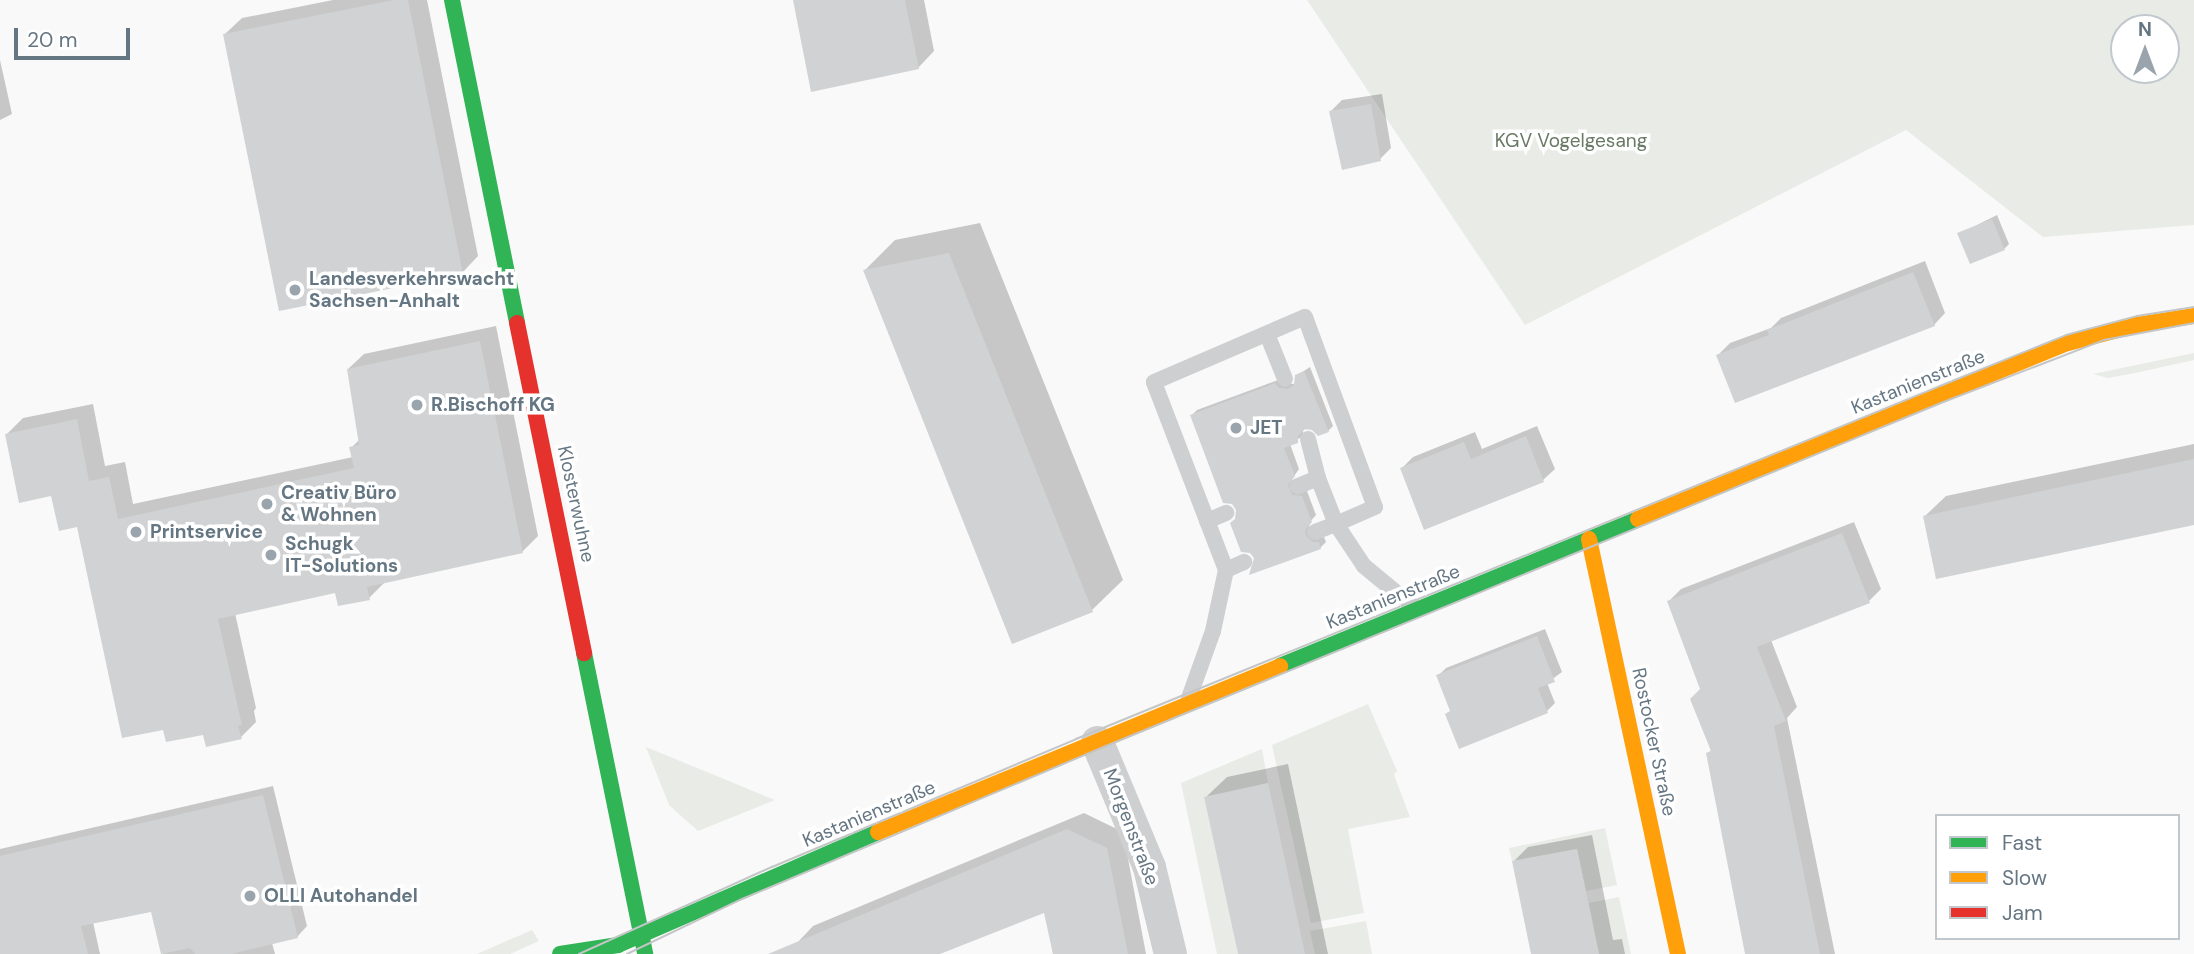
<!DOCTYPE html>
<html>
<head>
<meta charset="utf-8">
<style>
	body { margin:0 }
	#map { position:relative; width:2194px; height:954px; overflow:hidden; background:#f9f9f9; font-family:"DM Sans",sans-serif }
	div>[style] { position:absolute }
	.green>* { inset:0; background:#e8ebe6 }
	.shadow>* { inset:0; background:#0003 }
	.building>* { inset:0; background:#d0d2d3 }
	.lane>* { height:16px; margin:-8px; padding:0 8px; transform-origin:8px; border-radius:8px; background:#cecfd0 }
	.street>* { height:33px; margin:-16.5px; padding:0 16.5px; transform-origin:16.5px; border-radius:16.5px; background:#cecfd0 }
	.fast>* { height:16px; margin:-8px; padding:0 8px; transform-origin:8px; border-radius:8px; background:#30b455 }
	.slow>* { height:16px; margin:-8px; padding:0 8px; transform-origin:8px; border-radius:8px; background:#ff9f0a }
	.jam>* { height:16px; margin:-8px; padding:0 8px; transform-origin:8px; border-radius:8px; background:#e5322d }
	.tram>* { height:2px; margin:-1px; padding:0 1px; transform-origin:1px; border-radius:1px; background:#c3c5c6 }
	.dots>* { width:19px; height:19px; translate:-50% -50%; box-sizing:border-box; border:4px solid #fff; border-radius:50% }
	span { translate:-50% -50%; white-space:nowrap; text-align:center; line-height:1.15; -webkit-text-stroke:7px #fff; paint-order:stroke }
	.park-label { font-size:19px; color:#687a64 }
	.poi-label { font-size:19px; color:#657683; font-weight:700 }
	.left { translate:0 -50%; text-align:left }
	.street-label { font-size:19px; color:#657683 }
	.legend { position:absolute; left:1935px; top:814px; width:245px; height:126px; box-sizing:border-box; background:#fff; border:2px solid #c1c8cd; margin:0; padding:9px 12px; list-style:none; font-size:21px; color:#657683 }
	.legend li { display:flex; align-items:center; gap:14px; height:35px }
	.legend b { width:35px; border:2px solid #c1c8cd }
	.north { position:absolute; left:2110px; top:14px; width:70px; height:70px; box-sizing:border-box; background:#fff; border:2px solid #c1c8cd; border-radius:50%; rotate:0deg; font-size:19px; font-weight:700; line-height:28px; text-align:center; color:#657683 }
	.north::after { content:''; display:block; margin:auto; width:24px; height:32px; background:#99a4ac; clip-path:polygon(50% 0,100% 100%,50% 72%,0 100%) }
	.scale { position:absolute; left:14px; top:28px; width:116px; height:32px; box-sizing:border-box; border:4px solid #657683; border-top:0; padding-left:9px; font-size:21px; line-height:24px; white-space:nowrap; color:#657683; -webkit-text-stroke:5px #fff; paint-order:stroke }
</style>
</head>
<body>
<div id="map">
	<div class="green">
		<i style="clip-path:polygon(evenodd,1307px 0,2194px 0,2194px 225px,2043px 237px,1906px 130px,1525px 325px,1307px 0,2124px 28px,2166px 28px,2166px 70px,2124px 70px,2124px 28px)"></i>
		<i style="clip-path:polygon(2194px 353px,2194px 360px,2135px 373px,2108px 378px,2093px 374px)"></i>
		<i style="clip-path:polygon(1368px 704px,1397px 771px,1394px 775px,1410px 817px,1348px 829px,1364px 913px,1311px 923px,1272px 745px)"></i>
		<i style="clip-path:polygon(646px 747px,775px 800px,698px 831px,669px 805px)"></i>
		<i style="clip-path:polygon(1262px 749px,1268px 783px,1204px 797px,1238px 954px,1217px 954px,1181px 783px)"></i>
		<i style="clip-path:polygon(1605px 828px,1617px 885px,1586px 891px,1577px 849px,1512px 861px,1509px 848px)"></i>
		<i style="clip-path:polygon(1619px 897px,1631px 954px,1599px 954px,1589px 903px)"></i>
		<i style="clip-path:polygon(1366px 921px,1372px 954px,1315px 954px,1310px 931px)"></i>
		<i style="clip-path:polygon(532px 930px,539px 941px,510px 954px,477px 954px)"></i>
	</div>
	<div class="shadow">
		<i style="clip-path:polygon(333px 0,427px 0,478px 256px,462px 273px,225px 34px,242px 18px)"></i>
		<i style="clip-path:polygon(795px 0,924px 0,934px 51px,918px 68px)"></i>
		<i style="clip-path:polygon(0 60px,12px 114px,0 120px)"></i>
		<i style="clip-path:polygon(1382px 94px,1391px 148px,1380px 159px,1331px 111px,1342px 100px)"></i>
		<i style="clip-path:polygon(1997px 215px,2009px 244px,2004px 249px,1959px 234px)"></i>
		<i style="clip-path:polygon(980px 223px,1123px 580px,1092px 610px,1013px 642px,865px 270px,895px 240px)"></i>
		<i style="clip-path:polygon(1925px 261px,1945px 313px,1934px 325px,1718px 355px,1730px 343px,1771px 328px,1781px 318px)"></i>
		<i style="clip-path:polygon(496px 326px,538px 536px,522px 552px,385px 582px,369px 598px,337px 591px,235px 613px,256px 708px,254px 711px,256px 722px,241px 737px,205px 733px,79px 525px,7px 434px,23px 418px,93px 404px,105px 466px,125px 462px,133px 504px,353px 457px,351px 448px,360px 439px,348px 369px,364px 354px)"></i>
		<i style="clip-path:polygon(1310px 367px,1333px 426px,1328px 431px,1303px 429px,1303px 436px,1290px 444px,1299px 469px,1292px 479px,1297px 490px,1307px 491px,1316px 515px,1309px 523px,1310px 531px,1318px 538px,1324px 537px,1326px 542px,1320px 548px,1256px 558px,1236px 519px,1238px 509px,1192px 415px,1197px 410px,1281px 379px,1285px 383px,1295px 384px,1296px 376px)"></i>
		<i style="clip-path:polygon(1537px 426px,1555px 469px,1543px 480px,1425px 528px,1402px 468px,1413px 457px,1475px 432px,1482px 449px)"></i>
		<i style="clip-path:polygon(2194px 444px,2194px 523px,1925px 516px,1946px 496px)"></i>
		<i style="clip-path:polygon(1854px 522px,1881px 589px,1869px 601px,1771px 640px,1797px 707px,1787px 718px,1835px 954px,1748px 954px,1708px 754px,1712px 749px,1702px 689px,1669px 601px,1681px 589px)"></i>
		<i style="clip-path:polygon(1545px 629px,1562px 672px,1547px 683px,1555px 703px,1547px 711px,1460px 746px,1452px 710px,1438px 676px,1446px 668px)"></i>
		<i style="clip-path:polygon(1288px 764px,1328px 954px,1239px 954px,1206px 797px,1227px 777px)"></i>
		<i style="clip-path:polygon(273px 786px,307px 926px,297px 937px,272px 943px,275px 954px,163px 954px,153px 909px,93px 922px,100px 954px,0 954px,0 849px)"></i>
		<i style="clip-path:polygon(1084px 813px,1123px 832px,1146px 954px,1053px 954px,1045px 910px,937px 954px,801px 954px,797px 943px,813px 926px)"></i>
		<i style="clip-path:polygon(1592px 835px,1613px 940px,1622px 939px,1625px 954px,1532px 954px,1513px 862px,1528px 847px)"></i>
	</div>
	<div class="building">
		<i style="clip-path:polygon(394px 0,408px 0,463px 274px,279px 311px,223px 34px)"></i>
		<i style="clip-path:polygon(793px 0,905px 0,919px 69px,811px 92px)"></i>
		<i style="clip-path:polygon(1371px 104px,1381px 161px,1342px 170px,1329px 111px)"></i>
		<i style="clip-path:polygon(1992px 219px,2005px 250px,1970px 264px,1957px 233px)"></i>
		<i style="clip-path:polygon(949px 253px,1093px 612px,1012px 644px,863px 270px)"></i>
		<i style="clip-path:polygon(1913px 272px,1935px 326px,1735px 403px,1716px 355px,1769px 335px,1767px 330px)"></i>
		<i style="clip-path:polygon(480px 341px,523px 553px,367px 587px,370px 600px,338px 606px,335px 593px,218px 619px,242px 725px,238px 726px,242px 739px,206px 747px,203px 735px,166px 742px,163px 730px,122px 738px,77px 527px,59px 531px,51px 496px,19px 503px,5px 434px,77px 419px,89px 481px,109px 477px,118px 519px,354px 468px,349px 447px,359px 445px,347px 369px)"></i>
		<i style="clip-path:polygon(1304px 371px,1329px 432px,1318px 436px,1311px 429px,1305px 429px,1298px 436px,1298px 443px,1284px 448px,1295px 476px,1288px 485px,1292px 495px,1302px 496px,1312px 522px,1305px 530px,1306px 536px,1313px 542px,1319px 542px,1321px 549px,1249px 575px,1254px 558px,1250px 553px,1241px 552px,1230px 523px,1235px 519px,1236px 510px,1232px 504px,1223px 503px,1190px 415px,1275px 383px,1279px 388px,1288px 389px,1294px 385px,1295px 375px)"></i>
		<i style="clip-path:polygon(1526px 436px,1544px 482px,1424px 530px,1400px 468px,1464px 442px,1471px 459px)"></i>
		<i style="clip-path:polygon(2194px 459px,2194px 525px,1936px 579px,1923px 516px)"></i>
		<i style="clip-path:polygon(1842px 533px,1870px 603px,1757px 647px,1786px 721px,1774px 726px,1820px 954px,1745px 954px,1706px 753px,1711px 751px,1690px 699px,1700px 689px,1667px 601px)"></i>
		<i style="clip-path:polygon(1537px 636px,1555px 682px,1538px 688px,1548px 713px,1459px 749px,1445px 714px,1450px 711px,1436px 675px)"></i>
		<i style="clip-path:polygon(1268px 783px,1280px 837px,1305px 954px,1238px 954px,1204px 797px)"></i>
		<i style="clip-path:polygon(263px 795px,298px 938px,231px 954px,195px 954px,190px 948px,161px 954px,151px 912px,81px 926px,88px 954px,0 954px,0 856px)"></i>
		<i style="clip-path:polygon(1067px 829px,1107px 848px,1128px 954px,1053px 954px,1044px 913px,940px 954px,768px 954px)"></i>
		<i style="clip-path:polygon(1577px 849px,1599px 954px,1531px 954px,1512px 861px)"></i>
	</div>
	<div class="lane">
		<i style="left:1267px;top:334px;width:48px;rotate:68.2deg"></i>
		<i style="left:1308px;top:439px;width:40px;rotate:75.6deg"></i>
		<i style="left:1207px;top:521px;width:21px;rotate:-23deg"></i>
		<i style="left:1315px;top:532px;width:22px;rotate:-21deg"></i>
		<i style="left:1336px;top:524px;width:50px;rotate:56.3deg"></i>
		<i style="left:1364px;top:566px;width:66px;rotate:39.5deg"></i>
		<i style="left:1226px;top:570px;width:201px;rotate:-111deg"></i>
		<i style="left:1154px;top:382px;width:164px;rotate:-23.3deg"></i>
		<i style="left:1305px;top:317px;width:202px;rotate:69.8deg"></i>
		<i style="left:1375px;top:507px;width:43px;rotate:156.4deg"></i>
		<i style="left:1336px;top:524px;width:49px;rotate:-111.4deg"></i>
		<i style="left:1318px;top:478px;width:22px;rotate:158deg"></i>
		<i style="left:1189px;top:698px;width:71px;rotate:-70.3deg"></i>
		<i style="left:1213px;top:631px;width:62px;rotate:-78deg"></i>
		<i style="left:1226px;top:570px;width:20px;rotate:-24deg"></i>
	</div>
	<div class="street">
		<i style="left:1097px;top:742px;width:135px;rotate:67.4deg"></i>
		<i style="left:1149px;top:867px;width:89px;rotate:76.4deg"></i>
	</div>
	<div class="fast">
		<i style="left:452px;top:0;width:329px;rotate:78.6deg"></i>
		<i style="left:584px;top:653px;width:307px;rotate:78.5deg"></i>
		<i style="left:1280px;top:666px;width:387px;rotate:-22.3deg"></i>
		<i style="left:560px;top:954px;width:59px;rotate:-8.8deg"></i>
		<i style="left:618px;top:945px;width:283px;rotate:-23.5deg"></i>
	</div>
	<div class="slow">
		<i style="left:1638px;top:519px;width:465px;rotate:-22.3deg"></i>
		<i style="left:2068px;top:343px;width:71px;rotate:-14.6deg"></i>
		<i style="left:2137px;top:325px;width:58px;rotate:-9deg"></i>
		<i style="left:1589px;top:539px;width:424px;rotate:77.9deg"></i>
		<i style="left:878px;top:832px;width:435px;rotate:-22.4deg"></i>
	</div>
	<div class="jam">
		<i style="left:517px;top:323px;width:337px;rotate:78.5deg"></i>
	</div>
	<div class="tram">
		<i style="left:579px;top:954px;width:212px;rotate:-24.3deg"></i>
		<i style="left:772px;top:867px;width:330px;rotate:-22.8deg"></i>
		<i style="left:1076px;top:739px;width:933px;rotate:-22.22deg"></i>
		<i style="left:1940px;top:386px;width:136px;rotate:-22deg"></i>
		<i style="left:2066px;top:335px;width:73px;rotate:-15deg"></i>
		<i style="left:2137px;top:316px;width:58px;rotate:-9deg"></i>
		<i style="left:627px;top:954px;width:127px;rotate:-25.6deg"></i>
		<i style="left:742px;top:899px;width:395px;rotate:-22.8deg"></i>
		<i style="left:1106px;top:746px;width:908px;rotate:-22.33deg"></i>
		<i style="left:1946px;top:401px;width:169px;rotate:-21.1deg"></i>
		<i style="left:2104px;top:340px;width:92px;rotate:-10.7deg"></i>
	</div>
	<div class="dots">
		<i style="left:295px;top:290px;background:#99a4ac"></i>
		<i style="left:417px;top:405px;background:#99a4ac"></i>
		<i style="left:1236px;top:428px;background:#99a4ac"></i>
		<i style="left:267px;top:504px;background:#99a4ac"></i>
		<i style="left:136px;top:532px;background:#99a4ac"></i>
		<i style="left:271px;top:555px;background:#99a4ac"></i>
		<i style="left:250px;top:896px;background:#99a4ac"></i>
	</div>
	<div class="park-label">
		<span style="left:1571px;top:141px">KGV Vogelgesang</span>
	</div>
	<div class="poi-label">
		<span class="left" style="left:309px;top:290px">Landesverkehrswacht<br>Sachsen-Anhalt</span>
		<span class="left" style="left:431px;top:405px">R.Bischoff KG</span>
		<span class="left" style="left:1250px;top:428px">JET</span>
		<span class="left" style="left:281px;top:504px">Creativ Büro<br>&amp; Wohnen</span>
		<span class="left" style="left:150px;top:532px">Printservice</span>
		<span class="left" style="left:285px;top:555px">Schugk<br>IT-Solutions</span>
		<span class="left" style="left:264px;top:896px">OLLI Autohandel</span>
	</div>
	<div class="street-label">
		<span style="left:1918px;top:382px;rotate:-22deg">Kastanienstraße</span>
		<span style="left:576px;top:504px;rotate:78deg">Klosterwuhne</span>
		<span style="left:1393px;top:597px;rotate:-22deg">Kastanienstraße</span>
		<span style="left:1654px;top:742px;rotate:78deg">Rostocker Straße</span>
		<span style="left:869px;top:814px;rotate:-23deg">Kastanienstraße</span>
		<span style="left:1131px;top:827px;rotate:69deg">Morgenstraße</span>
	</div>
	<ul class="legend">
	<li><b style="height:9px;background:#30b455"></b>Fast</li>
	<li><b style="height:9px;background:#ff9f0a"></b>Slow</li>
	<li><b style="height:9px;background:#e5322d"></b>Jam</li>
	</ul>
	<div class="north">N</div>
	<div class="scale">20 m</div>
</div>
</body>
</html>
